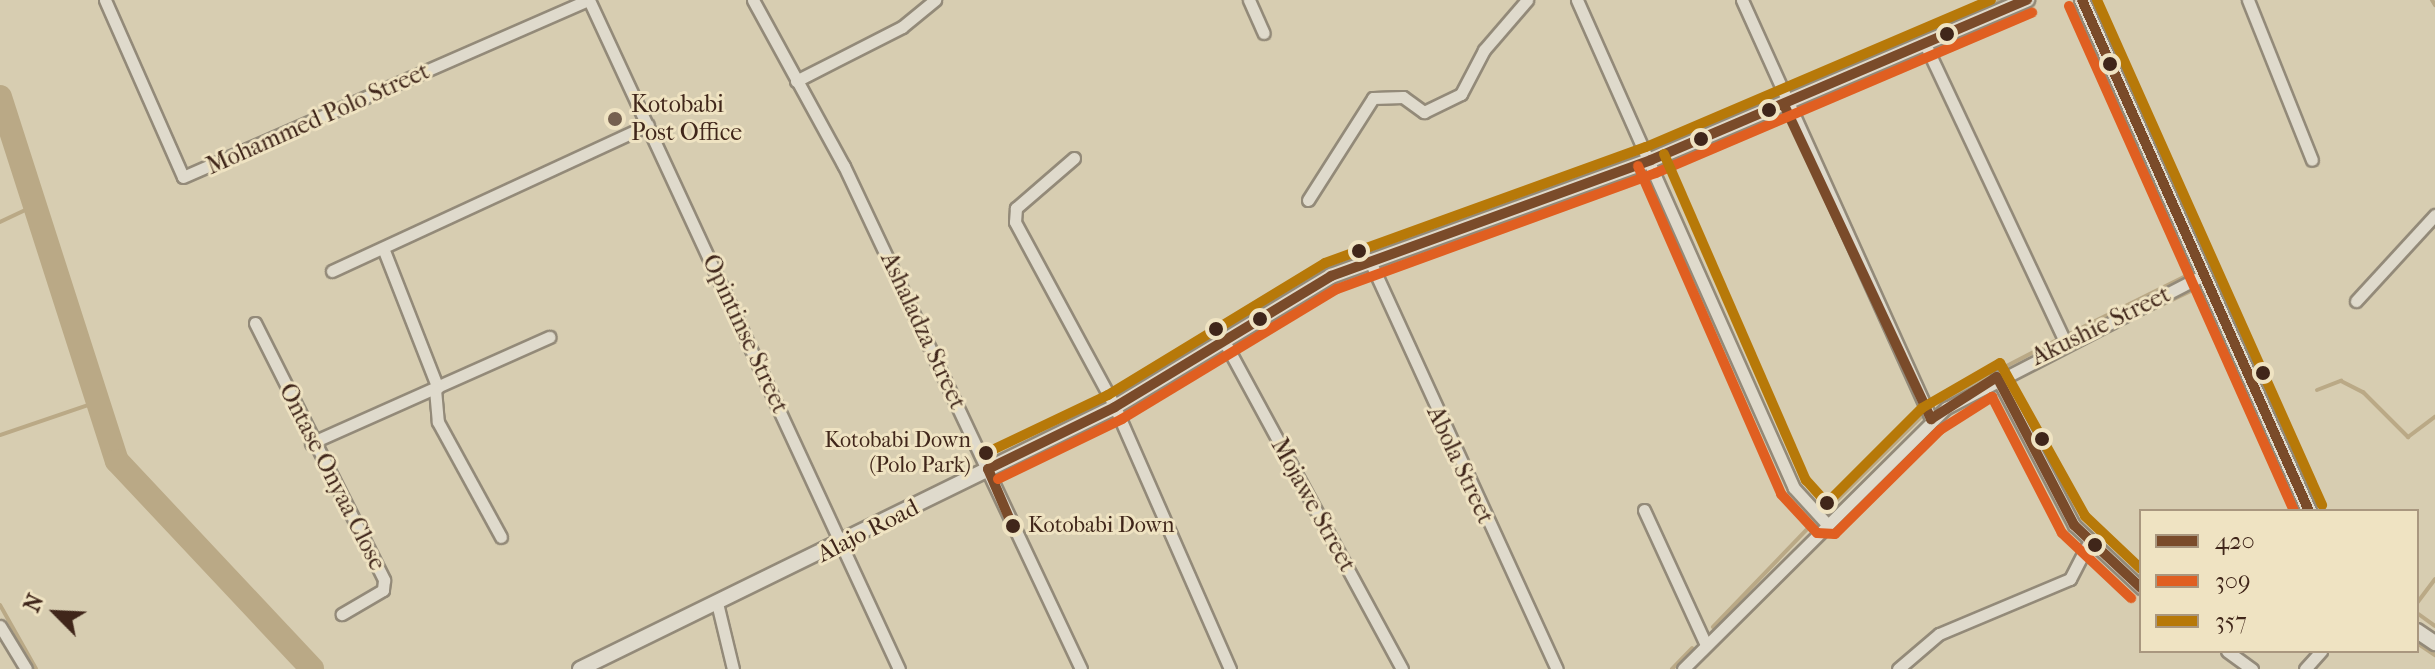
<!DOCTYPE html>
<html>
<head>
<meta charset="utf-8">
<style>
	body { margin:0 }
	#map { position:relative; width:2435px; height:669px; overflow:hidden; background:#d7cdb1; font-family:"IM FELL French Canon",serif }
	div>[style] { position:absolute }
	.stream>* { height:4px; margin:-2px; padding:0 2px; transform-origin:2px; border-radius:2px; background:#baa986 }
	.river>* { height:24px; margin:-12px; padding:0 12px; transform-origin:12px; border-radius:12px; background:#baa986 }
	.roads { filter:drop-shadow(2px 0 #938a79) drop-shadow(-2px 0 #938a79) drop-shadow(0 2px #938a79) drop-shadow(0 -2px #938a79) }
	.minor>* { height:11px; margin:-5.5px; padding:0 5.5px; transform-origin:5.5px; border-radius:5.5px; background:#dfdacc }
	.tertiary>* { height:14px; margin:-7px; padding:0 7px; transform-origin:7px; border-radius:7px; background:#dfdacc }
	.bus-1>* { height:10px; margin:-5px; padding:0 5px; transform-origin:5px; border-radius:5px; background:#7a4b2a }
	.bus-2>* { height:10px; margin:-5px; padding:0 5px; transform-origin:5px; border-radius:5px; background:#e05f21 }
	.bus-3>* { height:10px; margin:-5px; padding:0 5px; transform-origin:5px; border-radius:5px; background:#b77909 }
	.dots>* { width:22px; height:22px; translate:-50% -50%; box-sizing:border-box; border:4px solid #efe3c2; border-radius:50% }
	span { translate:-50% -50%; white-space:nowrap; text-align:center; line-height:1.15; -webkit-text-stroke:6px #efe3c2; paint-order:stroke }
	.bus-label { font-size:22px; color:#40261a }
	.right { translate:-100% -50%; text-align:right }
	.left { translate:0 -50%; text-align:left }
	.poi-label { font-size:24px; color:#40261a }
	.street-label { font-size:24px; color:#40261a }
	.legend { position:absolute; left:2139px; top:509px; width:280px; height:144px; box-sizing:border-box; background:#efe3c2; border:2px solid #a9977f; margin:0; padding:10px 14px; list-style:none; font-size:24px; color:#40261a }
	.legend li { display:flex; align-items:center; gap:16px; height:40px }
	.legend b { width:40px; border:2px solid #a9977f }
	.north { position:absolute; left:16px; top:573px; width:80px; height:80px; -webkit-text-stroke:6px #efe3c2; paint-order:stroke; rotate:294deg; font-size:22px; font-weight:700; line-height:32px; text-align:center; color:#40261a }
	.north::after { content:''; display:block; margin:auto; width:28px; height:36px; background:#40261a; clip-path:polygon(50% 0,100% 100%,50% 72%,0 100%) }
</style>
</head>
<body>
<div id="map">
	<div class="stream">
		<i style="left:2432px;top:0;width:6px;rotate:59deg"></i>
		<i style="left:1863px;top:60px;width:151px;rotate:-23.3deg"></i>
		<i style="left:0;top:222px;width:42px;rotate:-25.3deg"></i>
		<i style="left:2071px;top:333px;width:131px;rotate:-26.4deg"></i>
		<i style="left:2188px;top:275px;width:261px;rotate:64.8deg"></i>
		<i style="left:2103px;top:333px;width:102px;rotate:-25.6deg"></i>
		<i style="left:2317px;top:390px;width:26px;rotate:-21deg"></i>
		<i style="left:2341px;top:381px;width:25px;rotate:27deg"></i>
		<i style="left:2363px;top:392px;width:64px;rotate:45deg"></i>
		<i style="left:2408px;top:437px;width:34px;rotate:-37deg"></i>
		<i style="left:1945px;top:398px;width:126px;rotate:-27.4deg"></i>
		<i style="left:0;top:435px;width:106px;rotate:-18.8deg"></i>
		<i style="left:1829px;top:508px;width:128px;rotate:-44.7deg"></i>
		<i style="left:2417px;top:603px;width:30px;rotate:-53deg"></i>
		<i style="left:0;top:605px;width:73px;rotate:60.6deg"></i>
		<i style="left:2417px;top:613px;width:22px;rotate:36deg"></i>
		<i style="left:1713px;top:627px;width:143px;rotate:-46.1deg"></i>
		<i style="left:2417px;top:643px;width:22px;rotate:34deg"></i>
		<i style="left:1672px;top:669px;width:29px;rotate:-46deg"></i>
		<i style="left:1692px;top:669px;width:56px;rotate:-45.7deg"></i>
	</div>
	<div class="river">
		<i style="left:0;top:97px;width:382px;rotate:72.2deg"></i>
		<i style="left:117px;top:461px;width:285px;rotate:46.8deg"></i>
	</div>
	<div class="roads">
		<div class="minor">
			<i style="left:105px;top:0;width:193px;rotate:66.2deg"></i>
			<i style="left:183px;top:177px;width:442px;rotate:-23.6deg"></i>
			<i style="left:589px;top:0;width:737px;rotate:65.14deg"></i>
			<i style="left:753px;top:0;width:189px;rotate:61.3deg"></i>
			<i style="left:844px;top:166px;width:556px;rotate:64.77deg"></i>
			<i style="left:1249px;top:0;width:36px;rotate:66deg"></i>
			<i style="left:1577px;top:0;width:534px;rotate:66.03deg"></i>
			<i style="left:1794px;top:488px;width:47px;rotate:47.6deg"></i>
			<i style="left:1742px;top:0;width:460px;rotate:65.7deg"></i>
			<i style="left:2248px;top:0;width:172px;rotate:68.2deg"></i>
			<i style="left:1925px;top:44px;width:331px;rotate:64.8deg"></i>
			<i style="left:796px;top:81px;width:119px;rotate:-27deg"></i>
			<i style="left:902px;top:27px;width:43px;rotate:-39.3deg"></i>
			<i style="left:1074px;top:158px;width:77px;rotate:139.2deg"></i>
			<i style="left:1016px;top:208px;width:14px;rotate:94deg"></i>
			<i style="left:1015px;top:222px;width:210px;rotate:61.6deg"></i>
			<i style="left:1115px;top:407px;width:286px;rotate:66.3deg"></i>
			<i style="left:1308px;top:200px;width:121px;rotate:-57.5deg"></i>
			<i style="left:1373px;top:98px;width:30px;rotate:-2deg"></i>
			<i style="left:1403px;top:97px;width:26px;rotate:36deg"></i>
			<i style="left:1424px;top:112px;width:41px;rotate:-25.9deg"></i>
			<i style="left:1461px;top:94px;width:50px;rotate:-62.4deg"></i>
			<i style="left:1484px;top:50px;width:66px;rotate:-49.3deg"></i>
			<i style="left:383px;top:248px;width:150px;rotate:68.6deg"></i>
			<i style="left:1369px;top:259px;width:451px;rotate:65.4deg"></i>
			<i style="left:332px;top:271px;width:348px;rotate:-24.8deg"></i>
			<i style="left:2356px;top:301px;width:117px;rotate:-47.4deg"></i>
			<i style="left:255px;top:323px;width:288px;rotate:63.3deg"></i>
			<i style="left:384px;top:580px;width:10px;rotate:96deg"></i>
			<i style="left:383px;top:590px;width:48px;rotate:149.7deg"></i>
			<i style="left:1224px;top:341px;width:373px;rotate:61.5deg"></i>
			<i style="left:1997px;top:377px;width:167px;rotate:62.5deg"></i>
			<i style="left:2074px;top:525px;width:92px;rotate:43.2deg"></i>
			<i style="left:435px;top:389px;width:33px;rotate:85deg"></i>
			<i style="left:438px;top:422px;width:131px;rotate:61.3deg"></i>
			<i style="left:311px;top:443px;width:261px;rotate:-24deg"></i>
			<i style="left:1644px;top:510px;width:149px;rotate:65.3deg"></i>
			<i style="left:718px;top:607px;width:64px;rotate:76.4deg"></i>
			<i style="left:0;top:626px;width:50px;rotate:58.8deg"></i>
			<i style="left:2227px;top:651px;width:31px;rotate:36deg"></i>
			<i style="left:1683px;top:669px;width:371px;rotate:-44.8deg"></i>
			<i style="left:1946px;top:408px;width:290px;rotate:-27.3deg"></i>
			<i style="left:1898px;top:669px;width:54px;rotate:-40.5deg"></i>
			<i style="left:1939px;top:634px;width:142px;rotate:-22.8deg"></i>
			<i style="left:2070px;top:579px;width:42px;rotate:-62.8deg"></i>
			<i style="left:2305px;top:669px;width:24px;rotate:-48deg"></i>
		</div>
		<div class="tertiary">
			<i style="left:2082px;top:0;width:559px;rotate:66.05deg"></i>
			<i style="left:2417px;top:631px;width:22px;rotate:34deg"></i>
			<i style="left:580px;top:669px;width:596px;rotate:-26.09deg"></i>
			<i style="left:1115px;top:407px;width:253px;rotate:-31.2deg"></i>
			<i style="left:1331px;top:276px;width:340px;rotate:-19.9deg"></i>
			<i style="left:1651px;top:160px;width:409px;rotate:-23.1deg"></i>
		</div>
	</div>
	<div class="bus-1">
		<i style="left:2082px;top:0;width:559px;rotate:66.05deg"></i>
		<i style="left:1784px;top:105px;width:347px;rotate:64.9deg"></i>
		<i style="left:1931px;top:419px;width:78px;rotate:-32.5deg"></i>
		<i style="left:1997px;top:377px;width:167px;rotate:62.5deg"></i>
		<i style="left:2074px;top:525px;width:92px;rotate:43.2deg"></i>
		<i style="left:988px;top:469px;width:141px;rotate:-26deg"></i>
		<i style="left:1115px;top:407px;width:253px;rotate:-31.2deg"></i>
		<i style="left:1331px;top:276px;width:340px;rotate:-19.9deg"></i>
		<i style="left:1651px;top:160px;width:409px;rotate:-23.1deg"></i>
		<i style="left:988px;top:469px;width:63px;rotate:66.7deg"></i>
	</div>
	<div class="bus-2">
		<i style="left:2069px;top:6px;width:553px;rotate:65.98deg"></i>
		<i style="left:1638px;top:166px;width:358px;rotate:66.4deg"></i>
		<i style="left:1781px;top:494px;width:53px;rotate:47.3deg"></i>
		<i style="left:1817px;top:533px;width:18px;rotate:3deg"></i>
		<i style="left:1835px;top:534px;width:148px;rotate:-44.7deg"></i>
		<i style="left:1940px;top:430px;width:62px;rotate:-32.4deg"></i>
		<i style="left:1992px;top:397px;width:153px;rotate:62.8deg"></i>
		<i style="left:2062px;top:533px;width:95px;rotate:43.3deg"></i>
		<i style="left:998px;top:479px;width:138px;rotate:-25.8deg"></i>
		<i style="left:1122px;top:419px;width:251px;rotate:-31.2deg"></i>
		<i style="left:1337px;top:289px;width:339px;rotate:-20deg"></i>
		<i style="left:1656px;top:173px;width:409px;rotate:-23.1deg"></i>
	</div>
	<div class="bus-3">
		<i style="left:2097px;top:0;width:553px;rotate:65.98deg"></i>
		<i style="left:1664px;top:154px;width:356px;rotate:66.5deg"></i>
		<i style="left:1806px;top:480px;width:31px;rotate:48deg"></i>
		<i style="left:1827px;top:503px;width:134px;rotate:-45deg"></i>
		<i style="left:1922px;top:408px;width:90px;rotate:-30deg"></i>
		<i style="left:2000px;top:363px;width:175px;rotate:60.9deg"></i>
		<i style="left:2085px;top:516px;width:77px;rotate:43.4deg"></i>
		<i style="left:986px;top:453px;width:135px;rotate:-25.4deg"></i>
		<i style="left:1108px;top:395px;width:254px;rotate:-31.3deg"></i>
		<i style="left:1325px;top:263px;width:341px;rotate:-19.9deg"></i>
		<i style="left:1646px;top:147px;width:375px;rotate:-23.1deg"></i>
	</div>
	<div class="dots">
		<i style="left:1947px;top:34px;background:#40261a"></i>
		<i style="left:2110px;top:64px;background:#40261a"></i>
		<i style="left:1769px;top:110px;background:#40261a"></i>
		<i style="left:615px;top:119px;background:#75604f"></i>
		<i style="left:1701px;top:139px;background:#40261a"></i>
		<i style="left:1359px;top:251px;background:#40261a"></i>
		<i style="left:1260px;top:319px;background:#40261a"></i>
		<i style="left:1216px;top:329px;background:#40261a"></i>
		<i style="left:2263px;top:373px;background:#40261a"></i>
		<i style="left:2042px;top:439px;background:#40261a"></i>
		<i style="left:986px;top:453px;background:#40261a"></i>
		<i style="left:1827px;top:503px;background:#40261a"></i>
		<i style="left:1013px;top:526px;background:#40261a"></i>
		<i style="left:2095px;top:545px;background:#40261a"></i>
	</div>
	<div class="bus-label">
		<span class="right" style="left:971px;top:453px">Kotobabi Down<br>(Polo Park)</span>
		<span class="left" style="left:1028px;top:526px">Kotobabi Down</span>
	</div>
	<div class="poi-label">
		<span class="left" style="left:631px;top:119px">Kotobabi<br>Post Office</span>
	</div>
	<div class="street-label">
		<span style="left:318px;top:119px;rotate:-24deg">Mohammed Polo Street</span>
		<span style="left:2101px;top:326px;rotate:-26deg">Akushie Street</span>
		<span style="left:923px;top:331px;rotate:65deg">Ashaladza Street</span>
		<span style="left:745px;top:334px;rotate:65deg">Opintinse Street</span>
		<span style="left:1460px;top:465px;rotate:65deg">Abola Street</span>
		<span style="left:332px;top:477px;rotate:63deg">Ontase Onyaa Close</span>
		<span style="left:1313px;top:505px;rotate:61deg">Mojawe Street</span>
		<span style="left:868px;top:531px;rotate:-27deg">Alajo Road</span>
	</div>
	<ul class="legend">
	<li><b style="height:10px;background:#7a4b2a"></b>420</li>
	<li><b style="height:10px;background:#e05f21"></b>309</li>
	<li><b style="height:10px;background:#b77909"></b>357</li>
	</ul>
	<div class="north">N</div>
</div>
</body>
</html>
